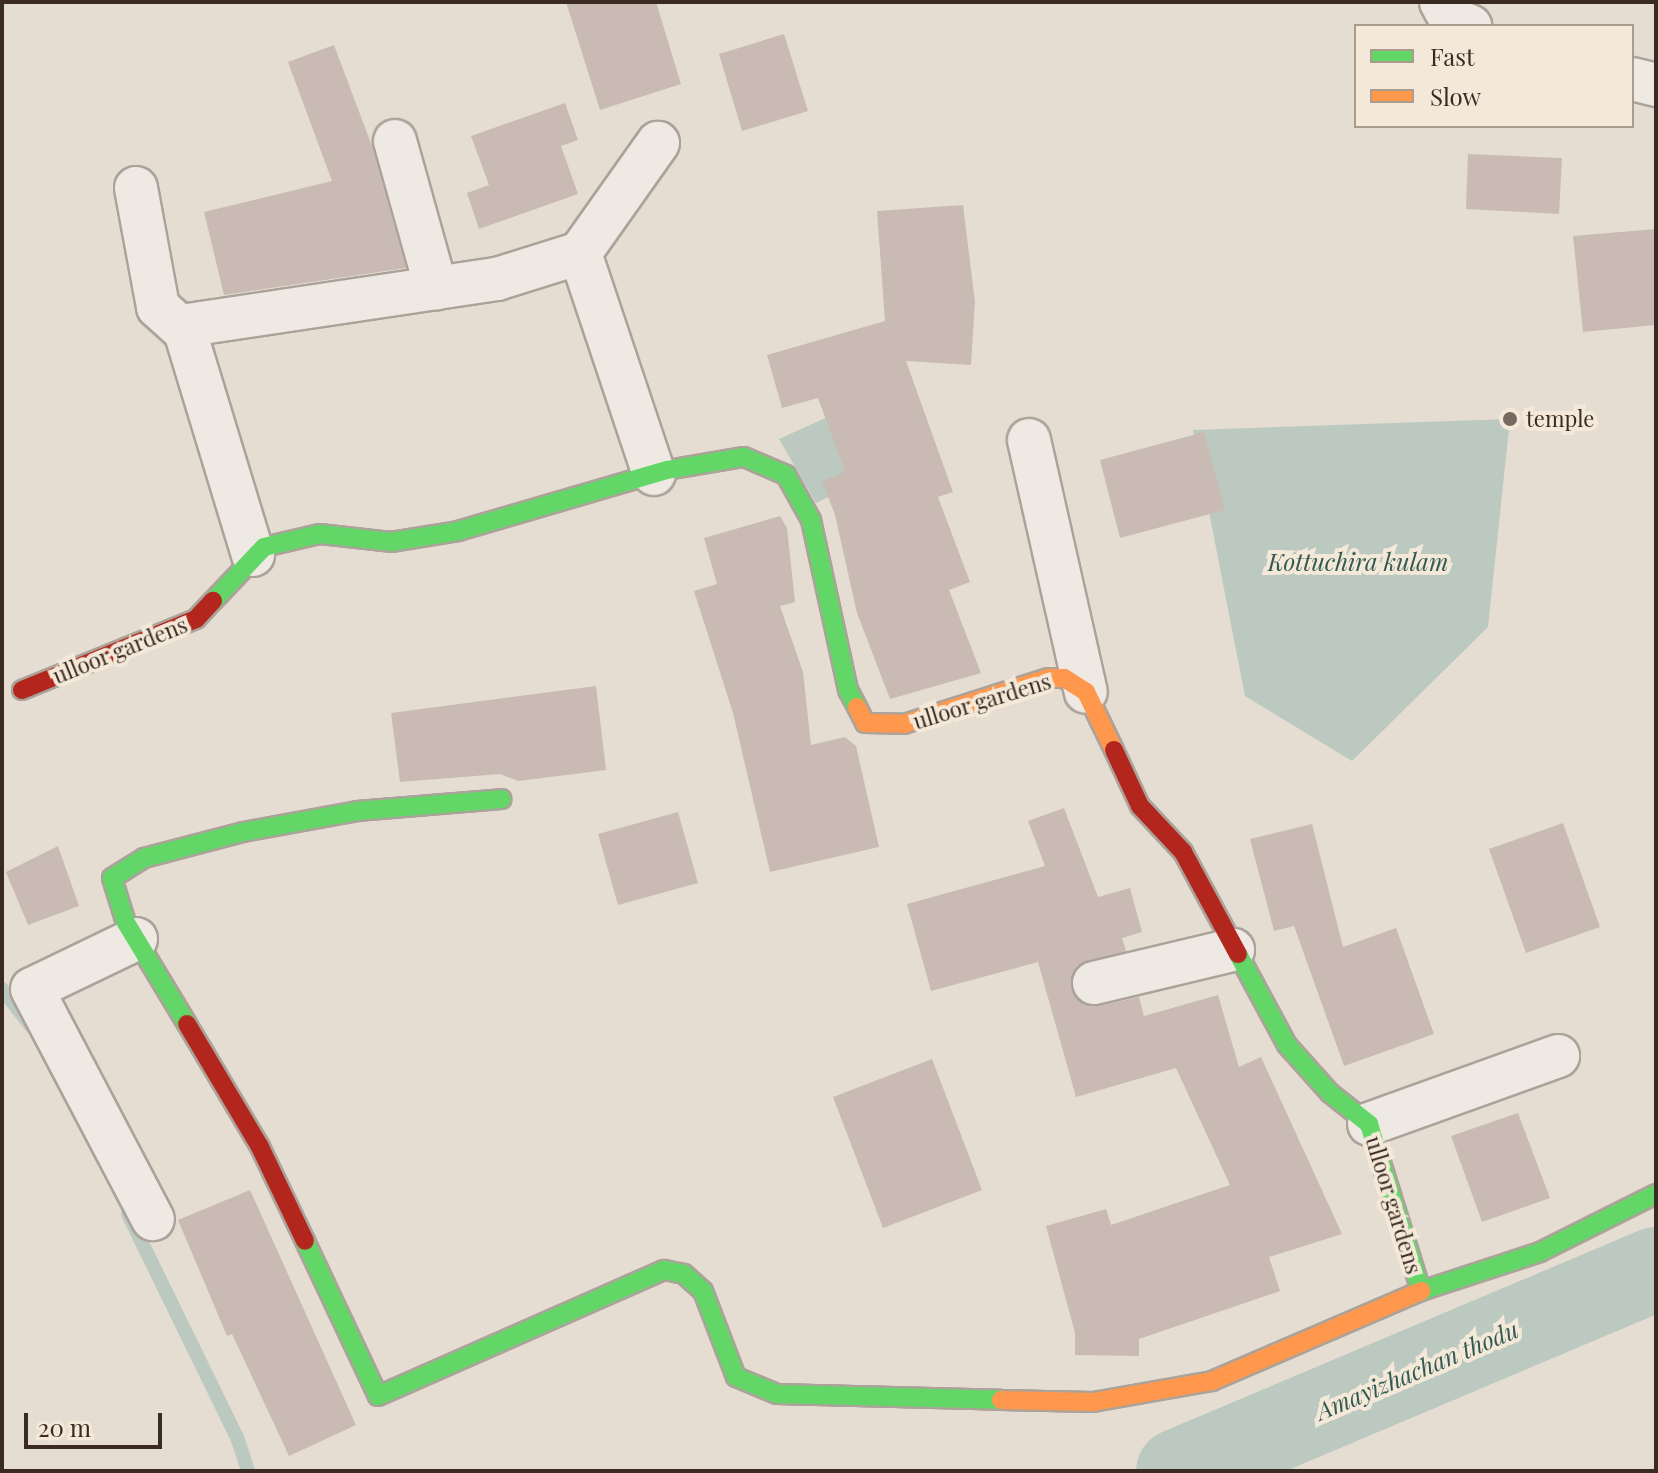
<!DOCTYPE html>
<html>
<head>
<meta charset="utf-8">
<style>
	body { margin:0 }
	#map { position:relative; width:1658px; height:1473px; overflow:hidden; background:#e5ddd2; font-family:"Playfair Display",serif }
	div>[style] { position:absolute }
	.water>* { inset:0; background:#bcc9c0 }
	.stream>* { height:14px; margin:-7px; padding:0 7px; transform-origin:7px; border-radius:7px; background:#bcc9c0 }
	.river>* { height:84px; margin:-42px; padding:0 42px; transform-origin:42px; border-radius:42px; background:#bcc9c0 }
	.building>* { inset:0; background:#c9bbb3 }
	.roads { filter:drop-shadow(2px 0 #aba39a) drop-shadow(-2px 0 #aba39a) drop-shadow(0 2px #aba39a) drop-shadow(0 -2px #aba39a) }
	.street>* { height:42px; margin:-21px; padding:0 21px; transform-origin:21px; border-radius:21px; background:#eee9e3 }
	.fast>* { height:18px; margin:-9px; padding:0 9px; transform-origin:9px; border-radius:9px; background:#63d668 }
	.slow>* { height:18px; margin:-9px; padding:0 9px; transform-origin:9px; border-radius:9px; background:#ff974d }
	.jam>* { height:18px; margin:-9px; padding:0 9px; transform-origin:9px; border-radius:9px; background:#b3261e }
	.dots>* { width:22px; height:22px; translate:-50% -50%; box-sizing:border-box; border:4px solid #f4e9d9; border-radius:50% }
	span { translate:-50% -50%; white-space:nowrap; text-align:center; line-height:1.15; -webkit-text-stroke:8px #f4e9d9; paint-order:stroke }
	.poi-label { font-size:22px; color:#3a2a22 }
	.left { translate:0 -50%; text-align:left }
	.street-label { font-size:22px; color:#3a2a22 }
	.water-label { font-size:24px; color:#325952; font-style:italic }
	.frame { position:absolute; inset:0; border:4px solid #3a2a22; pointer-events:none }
	.legend { position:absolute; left:1354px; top:24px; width:280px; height:104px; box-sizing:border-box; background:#f4e9d9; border:2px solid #aa9d90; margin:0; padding:10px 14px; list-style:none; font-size:24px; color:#3a2a22 }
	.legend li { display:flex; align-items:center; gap:16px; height:40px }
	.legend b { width:40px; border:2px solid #aa9d90 }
	.scale { position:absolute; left:24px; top:1413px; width:138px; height:36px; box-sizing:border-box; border:4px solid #3a2a22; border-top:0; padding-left:10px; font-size:24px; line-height:28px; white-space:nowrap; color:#3a2a22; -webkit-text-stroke:6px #f4e9d9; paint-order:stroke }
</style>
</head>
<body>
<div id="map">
	<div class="water">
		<i style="clip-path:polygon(876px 395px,904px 461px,816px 503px,779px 439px)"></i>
		<i style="clip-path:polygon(1510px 419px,1488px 627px,1352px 761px,1245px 696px,1193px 430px)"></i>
	</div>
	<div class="stream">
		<i style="left:2px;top:989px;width:47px;rotate:51.9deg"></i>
		<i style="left:128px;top:1214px;width:248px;rotate:64deg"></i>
		<i style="left:237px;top:1437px;width:36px;rotate:72deg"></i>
	</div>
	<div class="river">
		<i style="left:1178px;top:1471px;width:519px;rotate:-22.91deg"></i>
	</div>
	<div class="building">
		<i style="clip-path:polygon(566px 2px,656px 2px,681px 84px,600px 110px)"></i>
		<i style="clip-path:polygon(784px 34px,808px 111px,742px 131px,719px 54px)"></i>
		<i style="clip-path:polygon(334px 45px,372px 146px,406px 268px,224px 295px,204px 212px,332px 181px,288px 62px)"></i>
		<i style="clip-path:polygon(565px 103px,578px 140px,561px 146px,578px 194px,479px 229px,467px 193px,489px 185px,471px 136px)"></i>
		<i style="clip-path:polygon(1468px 154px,1562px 158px,1559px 214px,1466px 209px)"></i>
		<i style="clip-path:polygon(963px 205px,975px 302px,971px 365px,906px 361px,953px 492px,938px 497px,970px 582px,949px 590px,981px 673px,890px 699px,857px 613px,835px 515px,822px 481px,845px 472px,818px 398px,782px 408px,767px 355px,885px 321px,877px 211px)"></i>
		<i style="clip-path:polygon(1656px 229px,1656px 325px,1583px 332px,1573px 236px)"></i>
		<i style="clip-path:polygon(1204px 432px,1225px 510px,1120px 538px,1100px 460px)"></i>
		<i style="clip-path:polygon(780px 516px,787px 528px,795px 602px,780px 606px,803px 672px,811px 745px,845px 737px,856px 746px,879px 847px,770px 872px,733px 713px,694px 591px,717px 584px,704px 538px)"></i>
		<i style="clip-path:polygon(596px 686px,606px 770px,518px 781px,500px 774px,400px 782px,391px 713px)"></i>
		<i style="clip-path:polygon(1064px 808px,1098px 897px,1130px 888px,1142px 932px,1122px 938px,1126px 951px,1077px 966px,1071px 988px,1076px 999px,1099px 1006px,1139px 997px,1144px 1016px,1218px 995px,1239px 1067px,1261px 1057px,1342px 1234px,1269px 1257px,1280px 1291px,1139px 1339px,1139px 1356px,1075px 1355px,1075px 1333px,1046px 1226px,1106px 1209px,1111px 1225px,1230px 1185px,1176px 1068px,1076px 1097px,1038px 962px,931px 991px,907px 904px,1045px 866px,1028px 821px)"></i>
		<i style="clip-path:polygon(678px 812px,698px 883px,618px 905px,598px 834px)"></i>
		<i style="clip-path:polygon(1563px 823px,1600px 927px,1526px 953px,1489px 849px)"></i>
		<i style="clip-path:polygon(1312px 824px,1343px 947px,1396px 928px,1434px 1034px,1344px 1066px,1294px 926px,1274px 931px,1250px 839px)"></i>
		<i style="clip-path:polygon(58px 846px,79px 906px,28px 925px,6px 872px)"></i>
		<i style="clip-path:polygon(932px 1059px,982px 1190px,883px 1228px,833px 1097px)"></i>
		<i style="clip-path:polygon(1518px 1113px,1550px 1198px,1482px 1222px,1451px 1136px)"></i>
		<i style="clip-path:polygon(250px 1190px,356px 1425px,289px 1456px,232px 1334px,227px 1336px,178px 1220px)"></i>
	</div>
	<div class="roads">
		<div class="street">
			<i style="left:1441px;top:2px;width:18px;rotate:61deg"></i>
			<i style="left:1450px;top:18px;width:22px;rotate:22deg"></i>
			<i style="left:1632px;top:79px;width:25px;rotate:14deg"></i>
			<i style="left:395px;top:141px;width:153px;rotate:74.4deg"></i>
			<i style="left:136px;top:188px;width:121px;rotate:79.5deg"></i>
			<i style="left:158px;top:307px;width:36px;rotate:42deg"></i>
			<i style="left:185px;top:331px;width:234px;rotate:73.1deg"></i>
			<i style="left:580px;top:253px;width:233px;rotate:71.5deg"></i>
			<i style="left:182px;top:326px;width:318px;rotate:-8.5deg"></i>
			<i style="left:497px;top:279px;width:87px;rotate:-17.4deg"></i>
			<i style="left:580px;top:253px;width:135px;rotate:-54.7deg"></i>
			<i style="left:1029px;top:440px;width:258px;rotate:77.3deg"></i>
			<i style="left:136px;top:939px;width:115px;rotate:154.3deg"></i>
			<i style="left:32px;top:989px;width:260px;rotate:62.3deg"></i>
			<i style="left:1094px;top:983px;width:143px;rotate:-13.4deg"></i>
			<i style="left:1369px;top:1124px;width:201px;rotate:-19.8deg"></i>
		</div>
		<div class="fast">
			<i style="left:213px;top:601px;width:74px;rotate:-46.6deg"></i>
			<i style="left:264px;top:547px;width:57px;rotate:-13.1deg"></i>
			<i style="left:320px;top:534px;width:71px;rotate:6.4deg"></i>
			<i style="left:391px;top:542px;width:68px;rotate:-9.3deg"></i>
			<i style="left:458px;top:531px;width:218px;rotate:-16.3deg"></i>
			<i style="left:667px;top:470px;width:78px;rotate:-9.6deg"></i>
			<i style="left:744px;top:457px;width:46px;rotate:23.2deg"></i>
			<i style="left:786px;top:475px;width:51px;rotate:60.9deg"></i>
			<i style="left:811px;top:520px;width:174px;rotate:77.7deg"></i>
			<i style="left:848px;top:690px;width:19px;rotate:62deg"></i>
			<i style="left:1238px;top:954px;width:103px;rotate:61.7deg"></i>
			<i style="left:1287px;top:1045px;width:64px;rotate:48.1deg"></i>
			<i style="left:1330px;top:1093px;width:50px;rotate:38.5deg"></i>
			<i style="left:1369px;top:1124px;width:175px;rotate:72.7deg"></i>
			<i style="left:1421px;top:1291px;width:125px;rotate:-18.1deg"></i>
			<i style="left:1540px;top:1252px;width:130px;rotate:-26.6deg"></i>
			<i style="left:187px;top:1024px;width:118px;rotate:-121.1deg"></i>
			<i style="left:126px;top:923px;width:47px;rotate:-107.3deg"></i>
			<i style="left:112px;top:878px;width:38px;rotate:-32deg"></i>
			<i style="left:144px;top:858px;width:102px;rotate:-14.7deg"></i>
			<i style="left:243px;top:832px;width:116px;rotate:-10.4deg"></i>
			<i style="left:357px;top:811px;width:145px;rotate:-4.7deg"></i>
			<i style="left:305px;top:1241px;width:171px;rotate:64.8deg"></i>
			<i style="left:378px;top:1396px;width:313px;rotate:-23.8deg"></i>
			<i style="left:664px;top:1270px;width:20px;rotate:11deg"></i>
			<i style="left:684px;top:1274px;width:25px;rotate:42deg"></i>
			<i style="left:703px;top:1291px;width:92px;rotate:69deg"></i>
			<i style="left:736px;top:1377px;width:44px;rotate:22.5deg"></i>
			<i style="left:777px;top:1394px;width:224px;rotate:1.5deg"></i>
		</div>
		<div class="slow">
			<i style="left:857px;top:707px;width:18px;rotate:63deg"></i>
			<i style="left:865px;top:723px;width:39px;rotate:1deg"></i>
			<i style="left:904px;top:724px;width:151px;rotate:-17.7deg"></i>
			<i style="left:1048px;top:678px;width:16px"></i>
			<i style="left:1064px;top:678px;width:26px;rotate:32deg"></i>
			<i style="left:1086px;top:692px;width:64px;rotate:64.2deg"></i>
			<i style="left:1001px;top:1400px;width:92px;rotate:1.2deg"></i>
			<i style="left:1093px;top:1402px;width:121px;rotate:-10deg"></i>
			<i style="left:1212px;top:1381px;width:228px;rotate:-23.3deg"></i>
		</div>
		<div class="jam">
			<i style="left:22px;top:690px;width:188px;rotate:-22.2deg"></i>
			<i style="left:196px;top:619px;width:25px;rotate:-47deg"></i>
			<i style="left:1114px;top:750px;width:62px;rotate:65.1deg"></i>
			<i style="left:1140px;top:806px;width:63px;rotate:46.9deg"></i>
			<i style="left:1183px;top:852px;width:116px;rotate:61.7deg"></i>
			<i style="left:187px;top:1024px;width:143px;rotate:59.3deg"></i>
			<i style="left:260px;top:1147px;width:104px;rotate:64.4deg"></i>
		</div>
	</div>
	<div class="dots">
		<i style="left:1510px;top:419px;background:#766960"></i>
	</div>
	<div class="poi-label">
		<span class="left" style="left:1526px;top:419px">temple</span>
	</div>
	<div class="street-label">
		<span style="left:120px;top:650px;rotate:-22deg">ulloor gardens</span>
		<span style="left:982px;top:701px;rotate:-17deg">ulloor gardens</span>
		<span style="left:1394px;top:1205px;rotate:73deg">ulloor gardens</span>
	</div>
	<div class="water-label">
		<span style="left:1358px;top:562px">Kottuchira kulam</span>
		<span style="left:1417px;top:1370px;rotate:-23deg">Amayizhachan thodu</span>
	</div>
	<div class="frame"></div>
	<ul class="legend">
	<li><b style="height:10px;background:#63d668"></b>Fast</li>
	<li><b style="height:10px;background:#ff974d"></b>Slow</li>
	</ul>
	<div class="scale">20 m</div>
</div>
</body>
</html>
